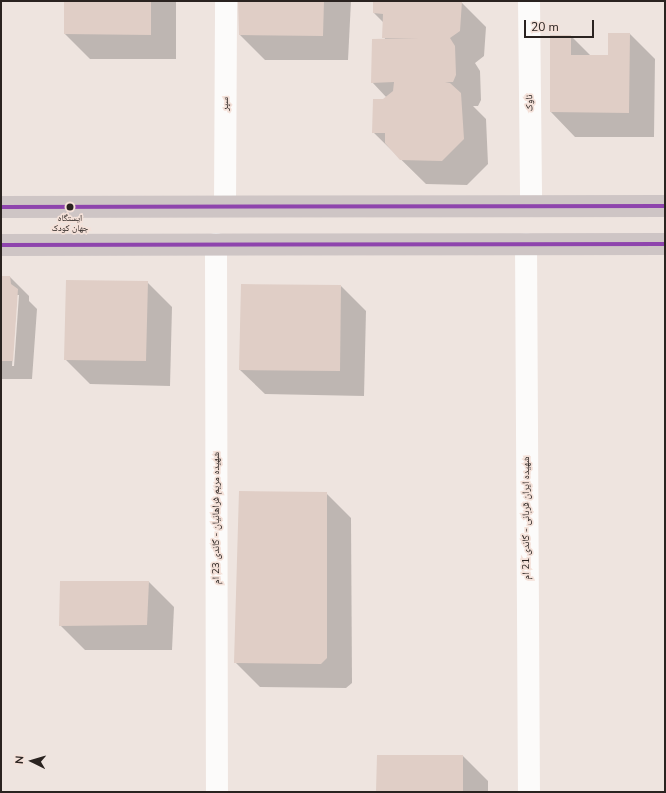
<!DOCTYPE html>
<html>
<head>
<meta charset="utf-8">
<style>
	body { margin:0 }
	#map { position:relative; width:666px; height:793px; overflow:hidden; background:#eee4df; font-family:"Nunito Sans","Noto Naskh Arabic",sans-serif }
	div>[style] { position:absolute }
	.shadow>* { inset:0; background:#0003 }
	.building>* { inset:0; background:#e0cec6 }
	.minor>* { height:22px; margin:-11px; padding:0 11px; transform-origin:11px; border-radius:11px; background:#fcfbfa }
	.major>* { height:22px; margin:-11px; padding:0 11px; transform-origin:11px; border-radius:11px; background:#cec5c5 }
	.bus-1>* { height:4px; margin:-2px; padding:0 2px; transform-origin:2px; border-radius:2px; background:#8e44ad }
	.dots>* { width:11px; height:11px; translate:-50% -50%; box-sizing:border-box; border:2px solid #f4e1d9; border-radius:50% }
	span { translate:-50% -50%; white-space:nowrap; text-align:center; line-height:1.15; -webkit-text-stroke:3.5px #f4e1d9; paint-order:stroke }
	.bus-label { font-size:9px; color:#2a2320 }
	.street-label { font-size:10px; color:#2a2320 }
	.frame { position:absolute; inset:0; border:2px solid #2a2320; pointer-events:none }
	.north { position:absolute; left:12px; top:741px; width:40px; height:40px; -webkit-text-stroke:3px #f4e1d9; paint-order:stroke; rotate:275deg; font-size:11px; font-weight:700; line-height:16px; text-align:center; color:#2a2320 }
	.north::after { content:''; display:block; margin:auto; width:14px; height:18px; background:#2a2320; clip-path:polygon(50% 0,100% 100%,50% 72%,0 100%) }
	.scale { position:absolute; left:524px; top:20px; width:70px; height:18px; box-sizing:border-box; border:2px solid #2a2320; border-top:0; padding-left:5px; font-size:12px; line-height:14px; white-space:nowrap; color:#2a2320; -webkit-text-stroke:3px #f4e1d9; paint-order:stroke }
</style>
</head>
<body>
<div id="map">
	<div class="shadow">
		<i style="clip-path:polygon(65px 1px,176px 1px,176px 59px,90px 59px,65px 34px)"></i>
		<i style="clip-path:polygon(240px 1px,351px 1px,348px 60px,265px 60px,240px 35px)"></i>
		<i style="clip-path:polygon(374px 1px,460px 1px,486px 27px,484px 56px,475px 63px,480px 71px,481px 100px,478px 106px,473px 106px,486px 119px,488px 164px,467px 185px,426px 184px,373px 132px,384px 100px,387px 98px,372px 82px,385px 40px,384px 23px,374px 13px)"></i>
		<i style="clip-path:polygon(630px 34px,655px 59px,654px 137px,575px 137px,551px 112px,551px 36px,571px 36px,591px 56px,609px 56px)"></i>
		<i style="clip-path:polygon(evenodd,1px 277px,10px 277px,29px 296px,29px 301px,37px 309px,32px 379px,1px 379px,1px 277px,17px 295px,19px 295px,14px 366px,12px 366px,17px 295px)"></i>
		<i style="clip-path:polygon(147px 282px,172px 307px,170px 386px,90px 384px,65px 359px)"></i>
		<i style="clip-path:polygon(341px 286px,366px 311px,364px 396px,265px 394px,240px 370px)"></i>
		<i style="clip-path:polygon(326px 493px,351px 518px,352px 683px,346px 688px,260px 687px,235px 662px)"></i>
		<i style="clip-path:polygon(149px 582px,174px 607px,172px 650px,85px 650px,60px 625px)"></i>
		<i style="clip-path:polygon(463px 756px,488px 781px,488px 792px,377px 792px)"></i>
	</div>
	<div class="building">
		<i style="clip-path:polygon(64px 1px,151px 1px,151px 35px,64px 34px)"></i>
		<i style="clip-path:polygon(238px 1px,324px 1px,323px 36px,239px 35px)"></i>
		<i style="clip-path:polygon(373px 1px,462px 1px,460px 31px,450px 38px,455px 46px,456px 75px,453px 82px,445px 82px,450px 83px,461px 93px,464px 139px,442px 161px,400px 160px,385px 143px,385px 133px,372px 133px,373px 99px,383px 99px,393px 91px,394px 82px,371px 83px,372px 39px,419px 38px,382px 38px,383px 14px,373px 13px)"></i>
		<i style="clip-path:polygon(608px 33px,630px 33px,629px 113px,550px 112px,550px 35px,571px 35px,571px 55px,608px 55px)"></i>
		<i style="clip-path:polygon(1px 276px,10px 276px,11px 284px,18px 289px,13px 361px,1px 361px)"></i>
		<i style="clip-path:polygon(66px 280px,148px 281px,146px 361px,64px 360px)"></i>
		<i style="clip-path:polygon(241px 284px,341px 285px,340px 371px,239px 370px)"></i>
		<i style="clip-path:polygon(239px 491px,327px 492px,327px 658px,321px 664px,234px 663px)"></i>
		<i style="clip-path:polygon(60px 581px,149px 581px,147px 625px,59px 626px)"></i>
		<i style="clip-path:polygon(377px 755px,463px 755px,463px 792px,376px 792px)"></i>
	</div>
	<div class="minor">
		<i style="left:529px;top:1px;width:205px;rotate:89.4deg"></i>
		<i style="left:225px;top:206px;width:205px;rotate:-89.7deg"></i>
		<i style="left:216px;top:244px;width:548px;rotate:89.9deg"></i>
		<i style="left:526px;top:244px;width:548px;rotate:89.69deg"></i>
	</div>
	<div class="major">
		<i style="left:1px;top:207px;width:664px;rotate:-0.09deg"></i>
		<i style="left:1px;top:245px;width:664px;rotate:-0.09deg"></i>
	</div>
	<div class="bus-1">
		<i style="left:1px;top:207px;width:664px;rotate:-0.09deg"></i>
		<i style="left:1px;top:245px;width:664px;rotate:-0.09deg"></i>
	</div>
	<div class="dots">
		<i style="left:70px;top:207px;background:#2a2320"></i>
	</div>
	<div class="bus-label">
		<span style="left:70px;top:223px">ایستگاه<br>جهان کودک</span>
	</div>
	<div class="street-label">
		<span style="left:530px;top:103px;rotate:-91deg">ناوک</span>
		<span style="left:226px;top:104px;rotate:-90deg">سپر</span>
		<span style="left:217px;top:518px;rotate:-90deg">شهیده مریم فراهانیان - گاندی 23 ام</span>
		<span style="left:527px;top:518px;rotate:-90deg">شهیده ایران قربانی - گاندی 21 ام</span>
	</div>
	<div class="frame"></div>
	<div class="north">N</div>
	<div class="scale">20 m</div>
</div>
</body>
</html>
